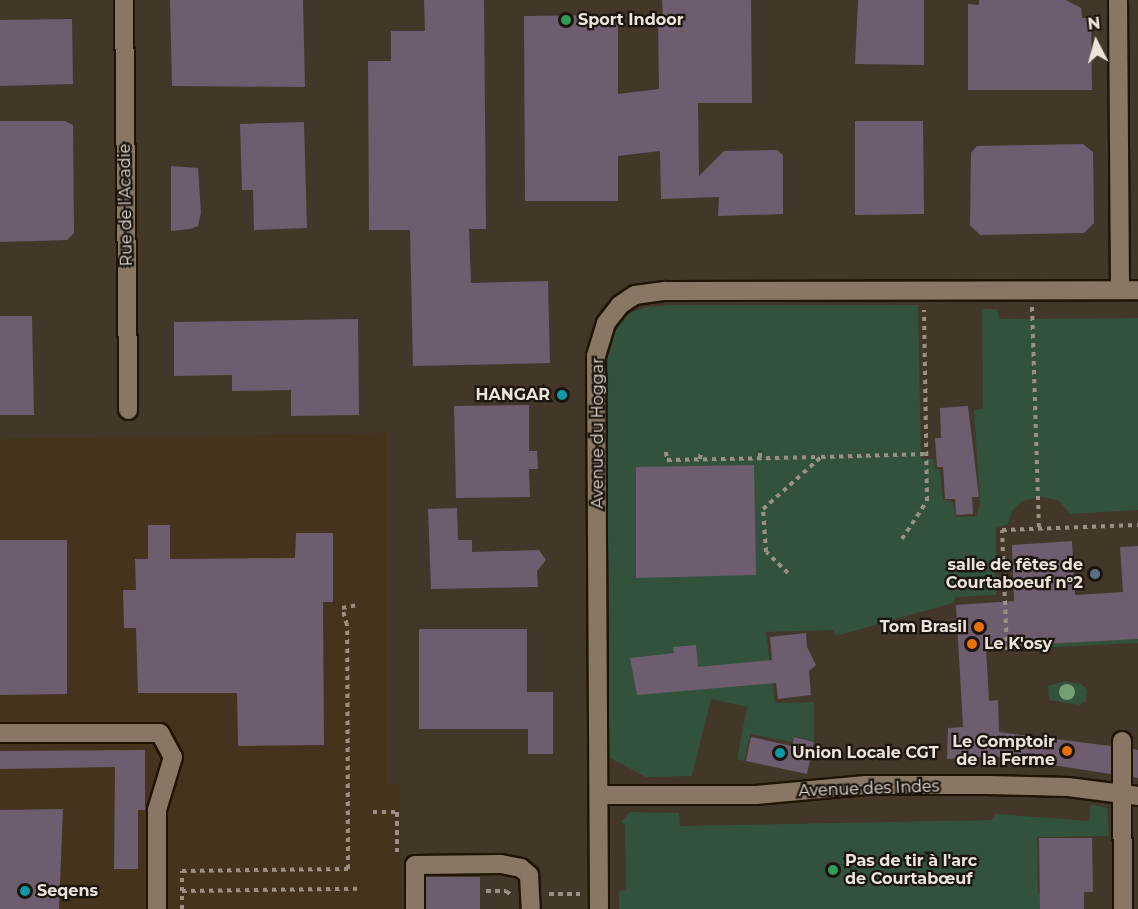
<!DOCTYPE html>
<html>
<head>
<meta charset="utf-8">
<style>
	body { margin:0 }
	#map { position:relative; width:1138px; height:909px; overflow:hidden; background:#392c1b; font-family:Montserrat,sans-serif }
	div>[style] { position:absolute }
	.commercial>* { inset:0; background:#433729 }
	.built>* { inset:0; background:#44341d }
	.green>* { inset:0; background:#32523b }
	.building>* { inset:0; background:#6d5d6f }
	.path>* { height:4px; margin-top:-2px; transform-origin:0; background:repeating-linear-gradient(90deg,#9b9083 0 4.5px,transparent 0 9px) }
	.roads { filter:drop-shadow(2px 0 #201405) drop-shadow(-2px 0 #201405) drop-shadow(0 2px #201405) drop-shadow(0 -2px #201405) }
	.minor>* { height:18px; margin:-9px; padding:0 9px; transform-origin:9px; border-radius:9px; background:#877764 }
	.trees>* { width:16px; height:16px; margin:-8px; border-radius:50%; background:#749d74 }
	.dots>* { width:16px; height:16px; translate:-50% -50%; box-sizing:border-box; border:3px solid #1b150e; border-radius:50% }
	span { translate:-50% -50%; white-space:nowrap; text-align:center; line-height:1.15; -webkit-text-stroke:4.5px #1b150e; paint-order:stroke }
	.poi-label { font-size:16px; color:#ece3d9; font-weight:700 }
	.left { translate:0 -50%; text-align:left }
	.right { translate:-100% -50%; text-align:right }
	.street-label { font-size:16px; color:#ece3d9 }
	.north { position:absolute; left:1066px; top:12px; width:60px; height:60px; -webkit-text-stroke:4px #1b150e; paint-order:stroke; rotate:354deg; font-size:16px; font-weight:700; line-height:24px; text-align:center; color:#ece3d9 }
	.north::after { content:''; display:block; margin:auto; width:21px; height:27px; background:#ece3d9; clip-path:polygon(50% 0,100% 100%,50% 72%,0 100%) }
</style>
</head>
<body>
<div id="map">
	<div class="commercial">
		<i style="clip-path:polygon(0 0,1138px 0,1138px 909px,0 909px)"></i>
	</div>
	<div class="built">
		<i style="clip-path:polygon(387px 433px,387px 783px,399px 783px,402px 909px,0 909px,0 439px)"></i>
	</div>
	<div class="green">
		<i style="clip-path:polygon(673px 305px,918px 305px,921px 459px,934px 459px,935px 469px,940px 470px,943px 500px,953px 502px,956px 517px,977px 516px,980px 503px,974px 410px,983px 409px,982px 309px,996px 309px,1000px 319px,1138px 318px,1138px 510px,1070px 514px,1058px 500px,1041px 497px,1022px 501px,1012px 511px,1008px 524px,996px 528px,996px 595px,956px 597px,953px 603px,836px 636px,833px 630px,766px 632px,775px 703px,814px 702px,814px 742px,795px 736px,791px 742px,750px 734px,744px 761px,737px 759px,747px 707px,711px 699px,692px 776px,646px 777px,610px 758px,603px 364px,618px 318px,645px 307px)"></i>
		<i style="clip-path:polygon(1138px 639px,1138px 643px,1014px 649px,1016px 645px)"></i>
		<i style="clip-path:polygon(1065px 681px,1081px 684px,1087px 690px,1086px 701px,1079px 705px,1049px 700px,1048px 686px)"></i>
		<i style="clip-path:polygon(1091px 804px,1107px 808px,1109px 836px,1037px 837px,1038px 893px,1045px 893px,1041px 909px,619px 909px,619px 892px,626px 889px,625px 825px,621px 822px,630px 812px,679px 813px,680px 826px,991px 820px,996px 814px,1089px 821px)"></i>
	</div>
	<div class="building">
		<i style="clip-path:polygon(170px 0,303px 0,305px 87px,172px 86px)"></i>
		<i style="clip-path:polygon(424px 0,484px 0,486px 229px,469px 229px,471px 283px,548px 281px,550px 363px,413px 366px,410px 230px,369px 230px,368px 61px,391px 61px,391px 31px,425px 31px)"></i>
		<i style="clip-path:polygon(662px 0,751px 0,752px 103px,698px 103px,699px 176px,724px 151px,777px 150px,783px 155px,783px 214px,718px 216px,719px 197px,661px 199px,660px 151px,618px 156px,618px 201px,525px 201px,524px 16px,618px 15px,618px 94px,659px 89px,658px 18px,663px 19px)"></i>
		<i style="clip-path:polygon(858px 0,924px 0,924px 65px,855px 64px)"></i>
		<i style="clip-path:polygon(979px 0,1066px 0,1081px 8px,1082px 18px,1091px 18px,1092px 90px,968px 90px,968px 4px,979px 5px)"></i>
		<i style="clip-path:polygon(72px 19px,73px 84px,0 86px,0 20px)"></i>
		<i style="clip-path:polygon(0 121px,65px 121px,73px 125px,74px 233px,67px 240px,0 242px)"></i>
		<i style="clip-path:polygon(855px 121px,923px 121px,924px 214px,855px 215px)"></i>
		<i style="clip-path:polygon(304px 122px,307px 228px,254px 230px,253px 190px,242px 190px,240px 124px)"></i>
		<i style="clip-path:polygon(1083px 144px,1093px 152px,1094px 223px,1084px 233px,980px 235px,970px 225px,971px 153px,977px 146px)"></i>
		<i style="clip-path:polygon(171px 166px,198px 168px,201px 213px,198px 226px,190px 229px,171px 231px)"></i>
		<i style="clip-path:polygon(0 316px,32px 316px,34px 415px,0 415px)"></i>
		<i style="clip-path:polygon(358px 319px,359px 415px,291px 416px,291px 390px,232px 391px,232px 375px,174px 376px,174px 322px)"></i>
		<i style="clip-path:polygon(529px 405px,529px 451px,537px 451px,538px 469px,529px 469px,530px 497px,456px 498px,454px 406px)"></i>
		<i style="clip-path:polygon(968px 406px,979px 497px,972px 497px,973px 514px,956px 515px,955px 499px,945px 499px,943px 467px,937px 467px,935px 438px,941px 438px,940px 408px)"></i>
		<i style="clip-path:polygon(754px 465px,756px 575px,636px 578px,636px 467px)"></i>
		<i style="clip-path:polygon(457px 508px,458px 540px,472px 540px,472px 552px,539px 550px,546px 560px,537px 571px,538px 587px,431px 589px,428px 509px)"></i>
		<i style="clip-path:polygon(148px 525px,170px 525px,170px 559px,295px 558px,296px 533px,333px 533px,333px 602px,323px 602px,324px 745px,238px 746px,237px 693px,138px 693px,136px 628px,124px 628px,123px 590px,136px 590px,135px 559px,148px 559px)"></i>
		<i style="clip-path:polygon(0 540px,67px 540px,67px 694px,0 695px)"></i>
		<i style="clip-path:polygon(1072px 541px,1075px 595px,1123px 592px,1120px 547px,1138px 546px,1138px 639px,986px 647px,989px 701px,998px 700px,999px 732px,1111px 746px,1111px 774px,993px 756px,947px 759px,948px 728px,963px 727px,956px 605px,1014px 601px,1012px 545px)"></i>
		<i style="clip-path:polygon(419px 629px,527px 629px,527px 692px,553px 692px,553px 754px,528px 754px,528px 729px,419px 729px)"></i>
		<i style="clip-path:polygon(806px 633px,807px 647px,816px 665px,809px 671px,811px 695px,778px 699px,776px 683px,637px 695px,630px 658px,674px 653px,673px 647px,696px 645px,698px 667px,772px 660px,770px 637px)"></i>
		<i style="clip-path:polygon(751px 737px,792px 746px,794px 737px,814px 742px,807px 774px,746px 761px)"></i>
		<i style="clip-path:polygon(1133px 749px,1138px 750px,1138px 778px,1133px 777px)"></i>
		<i style="clip-path:polygon(145px 750px,145px 810px,138px 810px,138px 869px,114px 869px,115px 767px,0 769px,0 751px)"></i>
		<i style="clip-path:polygon(63px 809px,59px 909px,0 909px,0 810px)"></i>
		<i style="clip-path:polygon(1039px 838px,1092px 838px,1093px 892px,1084px 892px,1084px 909px,1040px 909px)"></i>
		<i style="clip-path:polygon(426px 877px,480px 877px,480px 909px,426px 909px)"></i>
	</div>
	<div class="path">
		<i style="left:1032px;top:307px;width:221px;rotate:88.2deg"></i>
		<i style="left:666px;top:452px;width:8px;rotate:83deg"></i>
		<i style="left:667px;top:460px;width:153px;rotate:-1.1deg"></i>
		<i style="left:760px;top:458px;width:7px;rotate:-90deg"></i>
		<i style="left:700px;top:459px;width:8px;rotate:-83deg"></i>
		<i style="left:902px;top:539px;width:45px;rotate:-56.7deg"></i>
		<i style="left:927px;top:501px;width:191px;rotate:-90.9deg"></i>
		<i style="left:788px;top:573px;width:30px;rotate:-136deg"></i>
		<i style="left:766px;top:552px;width:43px;rotate:-94deg"></i>
		<i style="left:763px;top:509px;width:78px;rotate:-41.9deg"></i>
		<i style="left:821px;top:457px;width:105px;rotate:-1.6deg"></i>
		<i style="left:1007px;top:650px;width:120px;rotate:-92.4deg"></i>
		<i style="left:1002px;top:530px;width:136px;rotate:-2.1deg"></i>
		<i style="left:373px;top:812px;width:24px"></i>
		<i style="left:397px;top:812px;width:45px;rotate:90deg"></i>
		<i style="left:182px;top:891px;width:175px;rotate:-0.7deg"></i>
		<i style="left:486px;top:891px;width:20px"></i>
		<i style="left:506px;top:891px;width:6px;rotate:39deg"></i>
		<i style="left:549px;top:894px;width:31px"></i>
		<i style="left:182px;top:909px;width:38px;rotate:-90deg"></i>
		<i style="left:182px;top:871px;width:166px;rotate:-0.7deg"></i>
		<i style="left:348px;top:869px;width:244px;rotate:-90.2deg"></i>
		<i style="left:347px;top:625px;width:18px;rotate:-106deg"></i>
		<i style="left:342px;top:608px;width:15px;rotate:-11deg"></i>
	</div>
	<div class="roads">
		<div class="minor">
			<i style="left:124px;top:0;width:410px;rotate:89.4deg"></i>
			<i style="left:1118px;top:0;width:290px;rotate:89.6deg"></i>
			<i style="left:0;top:733px;width:160px"></i>
			<i style="left:160px;top:733px;width:27px;rotate:62deg"></i>
			<i style="left:173px;top:757px;width:55px;rotate:106.8deg"></i>
			<i style="left:157px;top:810px;width:99px;rotate:90deg"></i>
			<i style="left:1122px;top:741px;width:168px;rotate:89.7deg"></i>
			<i style="left:599px;top:795px;width:157px"></i>
			<i style="left:756px;top:795px;width:110px;rotate:-5.2deg"></i>
			<i style="left:866px;top:785px;width:122px"></i>
			<i style="left:988px;top:785px;width:80px;rotate:1.4deg"></i>
			<i style="left:1068px;top:787px;width:71px;rotate:7.3deg"></i>
			<i style="left:415px;top:909px;width:44px;rotate:-90deg"></i>
			<i style="left:415px;top:865px;width:86px;rotate:-0.7deg"></i>
			<i style="left:501px;top:864px;width:20px;rotate:11deg"></i>
			<i style="left:521px;top:868px;width:11px;rotate:41deg"></i>
			<i style="left:529px;top:875px;width:34px;rotate:87deg"></i>
			<i style="left:599px;top:909px;width:553px;rotate:-90.31deg"></i>
			<i style="left:596px;top:356px;width:34px;rotate:-73deg"></i>
			<i style="left:606px;top:323px;width:23px;rotate:-52deg"></i>
			<i style="left:620px;top:305px;width:18px;rotate:-34deg"></i>
			<i style="left:635px;top:295px;width:30px;rotate:-8deg"></i>
			<i style="left:665px;top:291px;width:473px;rotate:-0.1deg"></i>
		</div>
	</div>
	<div class="trees">
		<i style="left:1067px;top:692px"></i>
	</div>
	<div class="dots">
		<i style="left:566px;top:20px;background:#2e9e5b"></i>
		<i style="left:562px;top:395px;background:#0f9aa8"></i>
		<i style="left:1095px;top:574px;background:#5c6f8a"></i>
		<i style="left:979px;top:627px;background:#e8710a"></i>
		<i style="left:972px;top:644px;background:#e8710a"></i>
		<i style="left:1067px;top:751px;background:#e8710a"></i>
		<i style="left:780px;top:753px;background:#0f9aa8"></i>
		<i style="left:833px;top:870px;background:#2e9e5b"></i>
		<i style="left:25px;top:891px;background:#0f9aa8"></i>
	</div>
	<div class="poi-label">
		<span class="left" style="left:578px;top:20px">Sport Indoor</span>
		<span class="right" style="left:550px;top:395px">HANGAR</span>
		<span class="right" style="left:1083px;top:574px">salle de fêtes de<br>Courtaboeuf n°2</span>
		<span class="right" style="left:967px;top:627px">Tom Brasil</span>
		<span class="left" style="left:984px;top:644px">Le K'osy</span>
		<span class="right" style="left:1055px;top:751px">Le Comptoir<br>de la Ferme</span>
		<span class="left" style="left:792px;top:753px">Union Locale CGT</span>
		<span class="left" style="left:845px;top:870px">Pas de tir à l'arc<br>de Courtabœuf</span>
		<span class="left" style="left:37px;top:891px">Seqens</span>
	</div>
	<div class="street-label">
		<span style="left:126px;top:205px;rotate:-91deg">Rue de l’Acadie</span>
		<span style="left:598px;top:433px;rotate:-90deg">Avenue du Hoggar</span>
		<span style="left:869px;top:789px;rotate:-2deg">Avenue des Indes</span>
	</div>
	<div class="north">N</div>
</div>
</body>
</html>
